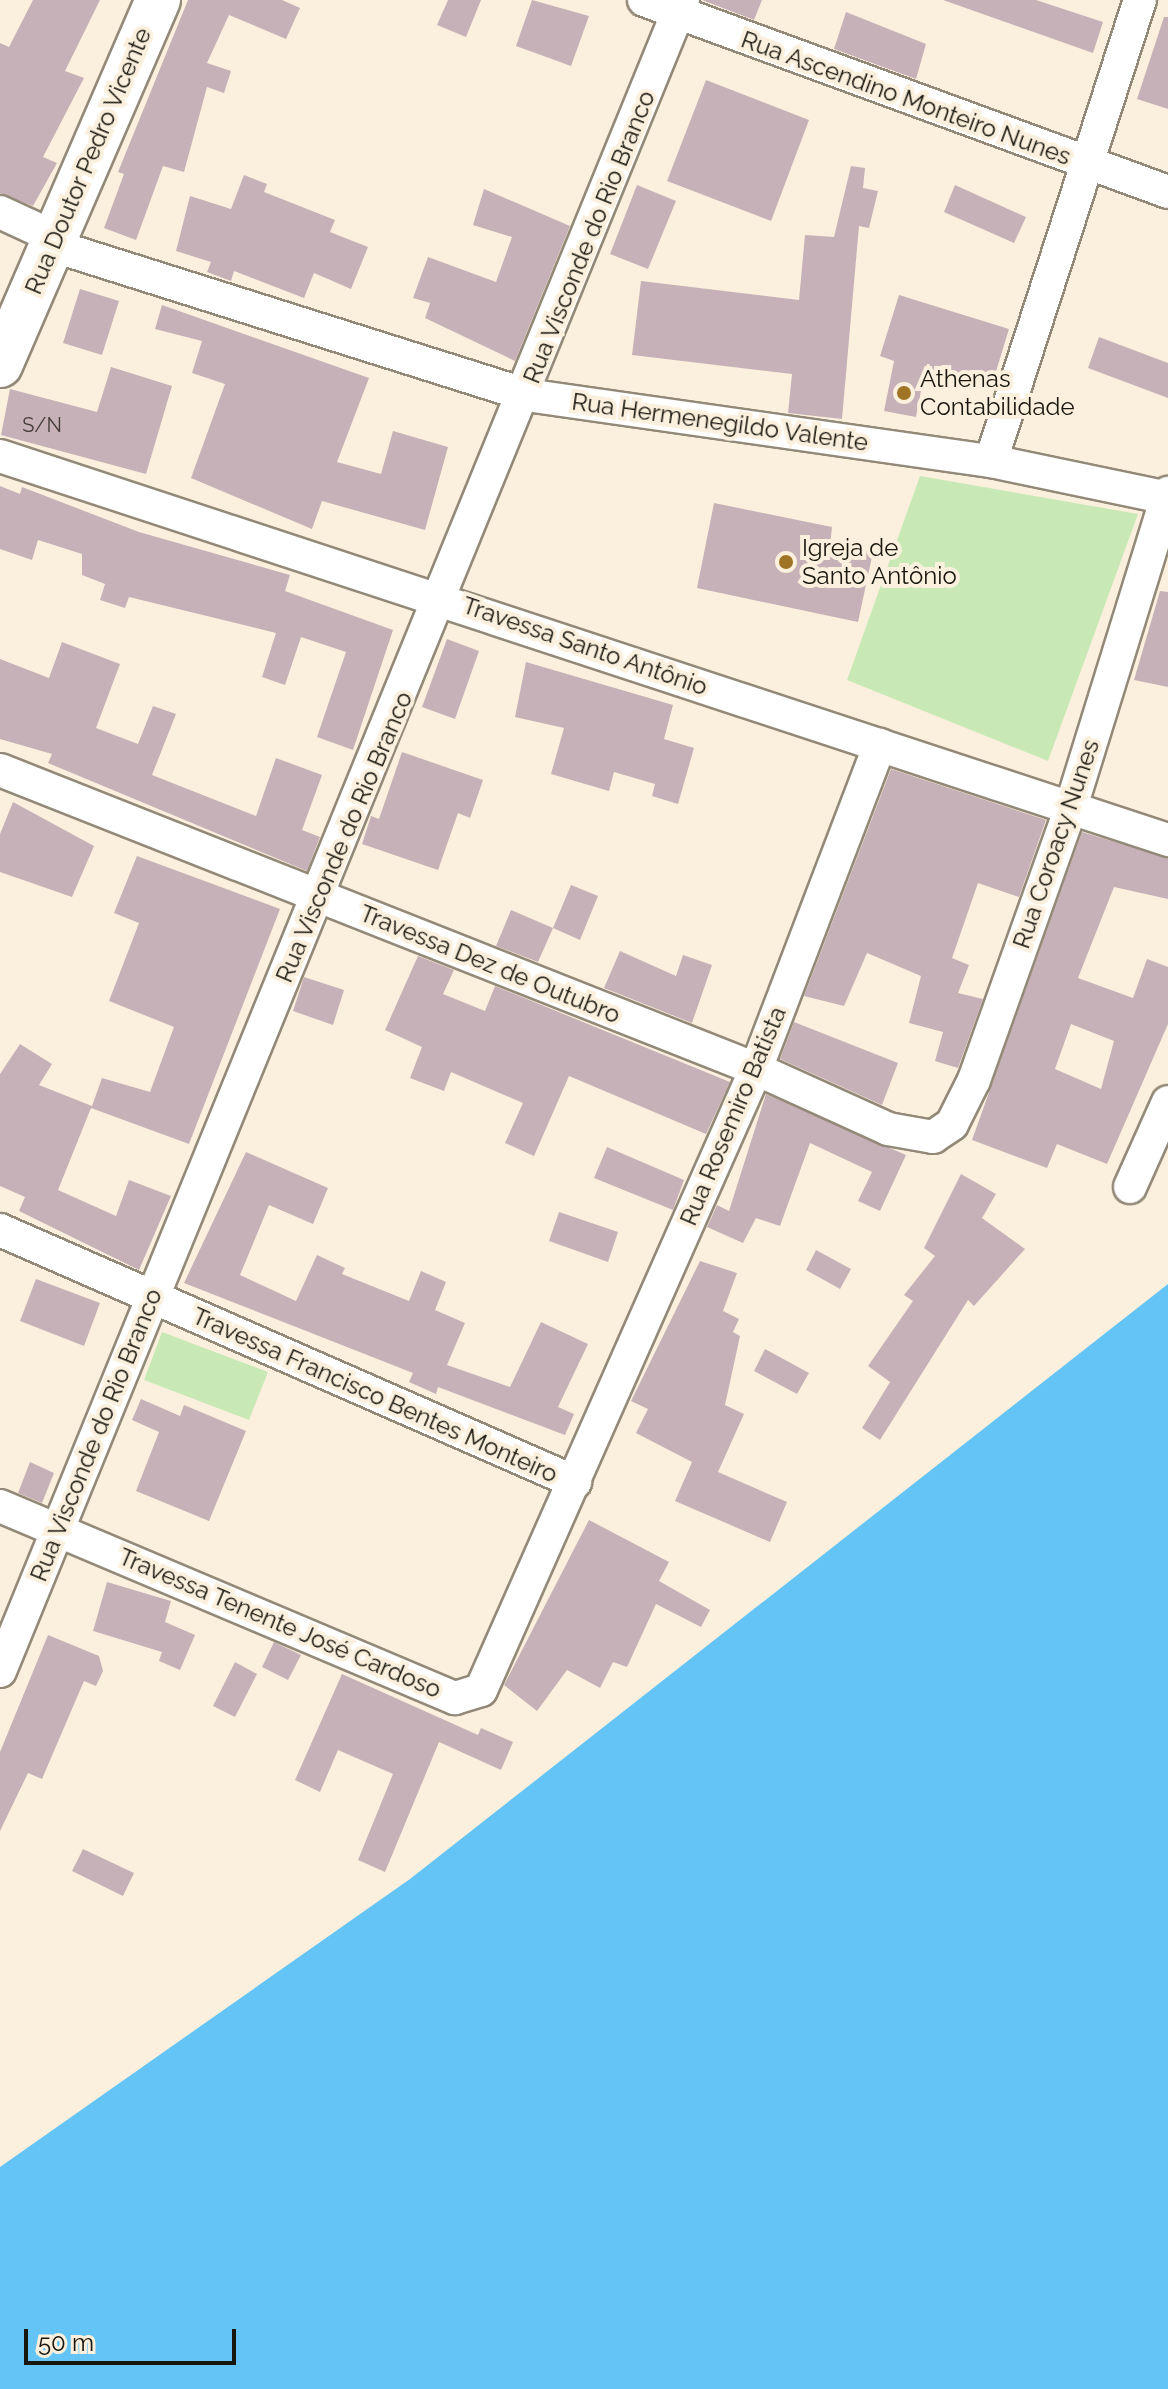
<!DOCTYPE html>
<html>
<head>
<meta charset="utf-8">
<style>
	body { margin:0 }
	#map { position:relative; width:1168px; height:2389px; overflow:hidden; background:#fbf0dd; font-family:Raleway,sans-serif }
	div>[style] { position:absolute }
	.green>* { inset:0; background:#c8e9b6 }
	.water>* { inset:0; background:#65c4f6 }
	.building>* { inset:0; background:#c7b1b8 }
	.roads { filter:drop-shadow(2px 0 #938978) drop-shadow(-2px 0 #938978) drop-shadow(0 2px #938978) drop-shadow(0 -2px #938978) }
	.street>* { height:32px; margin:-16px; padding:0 16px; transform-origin:16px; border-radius:16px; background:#fff }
	.secondary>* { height:44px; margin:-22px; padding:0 22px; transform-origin:22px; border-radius:22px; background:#fff }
	.dots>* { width:22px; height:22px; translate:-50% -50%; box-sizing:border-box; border:4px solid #fbf0dd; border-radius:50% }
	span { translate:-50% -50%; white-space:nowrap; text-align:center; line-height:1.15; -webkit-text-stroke:8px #fbf0dd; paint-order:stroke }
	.number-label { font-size:20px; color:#443d39 }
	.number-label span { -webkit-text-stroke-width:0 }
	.street-label { font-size:24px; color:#19160f }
	.poi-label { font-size:24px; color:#19160f }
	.left { translate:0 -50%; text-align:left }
	.scale { position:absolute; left:24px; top:2329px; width:212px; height:36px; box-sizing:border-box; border:4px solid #19160f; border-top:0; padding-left:10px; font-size:24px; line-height:28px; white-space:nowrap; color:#19160f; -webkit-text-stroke:6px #fbf0dd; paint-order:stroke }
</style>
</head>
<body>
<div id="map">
	<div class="green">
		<i style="clip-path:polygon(920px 476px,1138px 514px,1048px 761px,847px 680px)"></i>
		<i style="clip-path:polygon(162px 1332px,268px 1372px,249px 1420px,144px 1380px)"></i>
	</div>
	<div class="water">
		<i style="clip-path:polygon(1168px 1284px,1168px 2389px,0 2389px,0 2167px,410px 1879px)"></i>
	</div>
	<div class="building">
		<i style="clip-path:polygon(33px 0,100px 0,65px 71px,84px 78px,43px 157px,57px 163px,33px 206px,0 193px,0 43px,9px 47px)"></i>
		<i style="clip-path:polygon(188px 0,282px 0,300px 8px,286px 39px,229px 15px,207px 63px,231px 71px,224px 93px,207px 87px,184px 172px,163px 166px,136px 240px,104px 228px,124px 174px,118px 172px)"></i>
		<i style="clip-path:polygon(448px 0,481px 0,466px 37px,437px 25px)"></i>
		<i style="clip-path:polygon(532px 0,589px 16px,571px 66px,516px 46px)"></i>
		<i style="clip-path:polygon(702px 0,762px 0,754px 20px)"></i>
		<i style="clip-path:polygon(943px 0,1036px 0,1103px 22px,1093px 53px)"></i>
		<i style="clip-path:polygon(846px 12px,926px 44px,916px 79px,834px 49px)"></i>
		<i style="clip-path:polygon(1164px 17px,1168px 17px,1168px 109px,1137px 99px)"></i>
		<i style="clip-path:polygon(706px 80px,809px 120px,771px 221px,667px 181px)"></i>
		<i style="clip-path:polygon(851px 166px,865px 168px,863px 188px,878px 191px,869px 228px,859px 226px,842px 419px,788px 413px,792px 374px,632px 355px,641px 281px,799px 300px,805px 235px,834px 237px)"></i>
		<i style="clip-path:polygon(244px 175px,267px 184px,264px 192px,335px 220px,330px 232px,368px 247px,351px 289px,314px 273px,304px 298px,234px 271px,231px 281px,207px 272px,211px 262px,176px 251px,190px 196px,231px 209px)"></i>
		<i style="clip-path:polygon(637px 185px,676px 201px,648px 269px,610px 254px)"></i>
		<i style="clip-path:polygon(955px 185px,1026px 217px,1014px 243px,944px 212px)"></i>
		<i style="clip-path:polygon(484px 189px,570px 226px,515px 361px,425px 318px,430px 303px,413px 298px,428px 257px,496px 282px,512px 237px,473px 225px)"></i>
		<i style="clip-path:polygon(80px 289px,119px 301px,102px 355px,63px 343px)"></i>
		<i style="clip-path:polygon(899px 295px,1009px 329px,990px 391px,925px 370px,916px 417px,884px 411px,894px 361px,880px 356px)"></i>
		<i style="clip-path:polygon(162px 305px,369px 378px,337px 462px,381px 474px,393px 431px,448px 447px,425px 530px,322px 501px,312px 529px,191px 478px,225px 384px,192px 373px,202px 341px,155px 329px)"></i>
		<i style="clip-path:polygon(1099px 337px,1168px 363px,1168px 398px,1088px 368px)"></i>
		<i style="clip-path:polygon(111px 367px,172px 386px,146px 474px,1px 435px,10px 389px,97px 412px)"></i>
		<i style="clip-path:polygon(0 486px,20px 494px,22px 487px,139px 532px,290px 575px,285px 591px,393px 630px,353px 750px,317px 737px,346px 652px,301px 637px,285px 685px,262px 677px,276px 633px,129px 597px,125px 608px,100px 600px,105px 584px,82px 575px,82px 554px,38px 540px,32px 560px,0 549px)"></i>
		<i style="clip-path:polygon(714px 503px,832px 527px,830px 546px,873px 552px,858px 622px,697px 588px)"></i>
		<i style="clip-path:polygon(1160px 591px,1168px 592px,1168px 687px,1134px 680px)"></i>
		<i style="clip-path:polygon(447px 639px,479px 651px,455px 719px,422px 707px)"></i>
		<i style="clip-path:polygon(62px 642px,120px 664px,96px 728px,138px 744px,153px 706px,176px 714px,152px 775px,256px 816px,276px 758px,322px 775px,302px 830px,320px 837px,307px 871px,48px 763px,52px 754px,0 739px,0 659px,49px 678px)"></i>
		<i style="clip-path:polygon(526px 662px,673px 705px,664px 739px,694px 748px,678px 804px,652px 796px,655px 784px,614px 772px,609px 791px,551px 774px,564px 728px,515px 717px)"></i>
		<i style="clip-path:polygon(402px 752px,483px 780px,470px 818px,458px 813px,438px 870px,362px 844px,371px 816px,379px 819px)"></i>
		<i style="clip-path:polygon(891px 769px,1046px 820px,1019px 897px,978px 883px,952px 958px,969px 965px,958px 993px,983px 999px,958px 1068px,935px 1061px,943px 1032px,909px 1023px,921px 976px,867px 953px,844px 1006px,804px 996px)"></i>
		<i style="clip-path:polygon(13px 802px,94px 846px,72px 897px,0 872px,0 834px)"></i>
		<i style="clip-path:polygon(evenodd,1082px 832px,1168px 858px,1168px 899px,1114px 887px,1078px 978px,1133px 998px,1147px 959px,1168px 967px,1168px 1024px,1107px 1164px,1057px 1144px,1047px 1168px,972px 1140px,1082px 832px,1071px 1024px,1114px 1041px,1101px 1089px,1055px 1069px,1071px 1024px)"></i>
		<i style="clip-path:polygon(137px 856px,280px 909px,189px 1144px,91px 1108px,58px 1190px,116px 1216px,129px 1180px,171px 1196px,139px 1270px,19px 1211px,25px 1197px,0 1186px,0 1074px,20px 1044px,52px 1064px,39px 1085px,92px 1106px,102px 1078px,150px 1092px,174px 1027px,109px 1001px,139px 923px,114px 913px)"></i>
		<i style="clip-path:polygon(571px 885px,598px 896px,580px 940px,553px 928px)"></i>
		<i style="clip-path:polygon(511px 910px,553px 928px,538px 962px,496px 946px)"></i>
		<i style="clip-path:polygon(620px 951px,676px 976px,683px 955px,712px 965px,692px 1023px,604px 988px)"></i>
		<i style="clip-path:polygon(418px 956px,454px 970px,443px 994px,485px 1011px,495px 986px,730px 1082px,706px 1134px,569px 1076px,534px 1156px,505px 1143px,523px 1103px,451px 1072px,444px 1091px,410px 1078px,422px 1047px,385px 1030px)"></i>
		<i style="clip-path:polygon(304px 977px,344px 990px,333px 1025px,293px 1011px)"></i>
		<i style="clip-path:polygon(794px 1022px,898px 1063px,882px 1105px,780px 1059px)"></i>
		<i style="clip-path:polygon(766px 1094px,906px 1155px,880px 1211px,858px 1201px,872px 1172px,810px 1143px,780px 1226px,756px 1218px,743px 1243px,707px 1227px,717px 1205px,729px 1211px)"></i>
		<i style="clip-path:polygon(607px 1147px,684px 1180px,673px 1210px,594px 1178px)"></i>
		<i style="clip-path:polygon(246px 1152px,328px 1188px,313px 1224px,269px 1205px,240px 1275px,296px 1301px,317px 1255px,345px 1268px,342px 1274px,409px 1301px,421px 1271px,446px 1282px,435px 1310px,465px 1323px,447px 1365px,510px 1387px,541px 1322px,588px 1344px,558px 1407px,574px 1414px,565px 1435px,438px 1387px,436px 1394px,409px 1382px,413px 1373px,184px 1283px)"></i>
		<i style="clip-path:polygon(961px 1174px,996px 1194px,982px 1218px,1025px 1249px,974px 1306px,968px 1300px,880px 1440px,862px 1428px,890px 1382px,868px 1366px,913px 1301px,904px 1295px,935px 1256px,924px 1248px)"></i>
		<i style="clip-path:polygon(559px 1212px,618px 1232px,608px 1262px,549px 1241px)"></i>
		<i style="clip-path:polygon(816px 1250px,851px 1269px,840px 1289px,806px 1270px)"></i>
		<i style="clip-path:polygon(700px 1261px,737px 1273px,723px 1311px,739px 1319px,733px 1332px,740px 1336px,725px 1405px,744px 1414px,718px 1472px,787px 1502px,770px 1542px,675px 1501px,692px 1462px,636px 1433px,648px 1409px,631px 1401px)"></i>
		<i style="clip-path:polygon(36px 1279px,100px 1303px,84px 1346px,20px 1321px)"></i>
		<i style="clip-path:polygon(765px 1349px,809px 1373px,797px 1394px,754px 1371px)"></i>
		<i style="clip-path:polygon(141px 1399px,180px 1416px,184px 1405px,246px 1431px,209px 1521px,136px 1491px,159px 1432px,132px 1420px)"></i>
		<i style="clip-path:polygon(30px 1462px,54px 1473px,42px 1503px,18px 1493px)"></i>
		<i style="clip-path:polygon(589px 1520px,669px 1562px,659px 1581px,710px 1610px,701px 1627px,656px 1604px,627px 1667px,613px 1662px,600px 1688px,567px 1670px,537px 1711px,504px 1685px)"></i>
		<i style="clip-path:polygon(107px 1582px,171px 1601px,165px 1622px,195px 1635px,180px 1670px,159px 1661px,162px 1652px,93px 1631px)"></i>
		<i style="clip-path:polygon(48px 1635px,99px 1656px,103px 1671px,96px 1686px,84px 1681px,42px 1779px,28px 1773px,0 1831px,0 1752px)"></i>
		<i style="clip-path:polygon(274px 1642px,301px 1655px,288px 1680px,262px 1667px)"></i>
		<i style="clip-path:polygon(235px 1662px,257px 1674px,235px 1717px,213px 1706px)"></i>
		<i style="clip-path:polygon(342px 1674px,478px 1735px,481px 1728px,513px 1742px,501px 1770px,439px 1742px,385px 1872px,358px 1860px,393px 1774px,338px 1750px,320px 1792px,295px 1780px)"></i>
		<i style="clip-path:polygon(83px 1849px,134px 1873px,123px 1896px,72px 1871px)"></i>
	</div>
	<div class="roads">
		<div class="street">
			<i style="left:644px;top:0;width:558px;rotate:20.12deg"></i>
			<i style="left:0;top:212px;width:60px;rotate:24.8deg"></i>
			<i style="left:51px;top:245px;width:498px;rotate:17.5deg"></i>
			<i style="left:526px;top:395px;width:470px;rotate:8.1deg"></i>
			<i style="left:991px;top:461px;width:181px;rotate:11.8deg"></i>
			<i style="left:0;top:456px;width:1230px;rotate:18.2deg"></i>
			<i style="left:991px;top:461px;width:484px;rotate:-72.1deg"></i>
			<i style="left:0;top:770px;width:813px;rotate:21.58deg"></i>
			<i style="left:756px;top:1069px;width:145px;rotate:24.4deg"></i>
			<i style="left:888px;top:1129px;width:46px;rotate:10.1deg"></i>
			<i style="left:933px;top:1137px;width:23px;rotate:-34deg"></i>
			<i style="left:952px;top:1124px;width:49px;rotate:-63.4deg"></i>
			<i style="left:974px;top:1080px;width:290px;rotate:-70.4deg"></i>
			<i style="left:1071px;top:807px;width:329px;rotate:-72.8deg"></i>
			<i style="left:1130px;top:1187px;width:93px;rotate:-65.9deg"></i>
			<i style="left:0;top:1230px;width:628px;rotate:23.67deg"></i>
			<i style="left:0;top:1506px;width:494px;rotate:22.9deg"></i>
			<i style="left:455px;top:1698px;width:27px;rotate:-17deg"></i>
			<i style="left:481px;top:1690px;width:679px;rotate:-66.11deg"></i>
			<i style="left:756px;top:1069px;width:347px;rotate:-69.1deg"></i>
			<i style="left:0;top:1671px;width:1805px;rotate:-67.77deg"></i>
		</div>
		<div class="secondary">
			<i style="left:0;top:365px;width:398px;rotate:-66.6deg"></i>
		</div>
	</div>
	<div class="dots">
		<i style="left:904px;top:393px;background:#9f7424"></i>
		<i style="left:786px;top:562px;background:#9f7424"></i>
	</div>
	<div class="number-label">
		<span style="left:42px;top:425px">S/N</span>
	</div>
	<div class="street-label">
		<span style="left:906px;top:98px;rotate:20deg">Rua Ascendino Monteiro Nunes</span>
		<span style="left:88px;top:161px;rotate:-67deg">Rua Doutor Pedro Vicente</span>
		<span style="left:589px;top:237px;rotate:-68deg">Rua Visconde do Rio Branco</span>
		<span style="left:720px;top:422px;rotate:8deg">Rua Hermenegildo Valente</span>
		<span style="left:585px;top:646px;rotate:19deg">Travessa Santo Antônio</span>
		<span style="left:344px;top:837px;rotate:-67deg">Rua Visconde do Rio Branco</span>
		<span style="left:1056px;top:844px;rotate:-71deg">Rua Coroacy Nunes</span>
		<span style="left:490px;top:964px;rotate:22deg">Travessa Dez de Outubro</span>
		<span style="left:733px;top:1116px;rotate:-67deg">Rua Rosemiro Batista</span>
		<span style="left:375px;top:1395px;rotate:24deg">Travessa Francisco Bentes Monteiro</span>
		<span style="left:96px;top:1435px;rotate:-68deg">Rua Visconde do Rio Branco</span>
		<span style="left:280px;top:1623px;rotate:23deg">Travessa Tenente José Cardoso</span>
	</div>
	<div class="poi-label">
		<span class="left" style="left:920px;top:393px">Athenas<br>Contabilidade</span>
		<span class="left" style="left:802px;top:562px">Igreja de<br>Santo Antônio</span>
	</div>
	<div class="scale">50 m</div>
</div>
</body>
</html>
